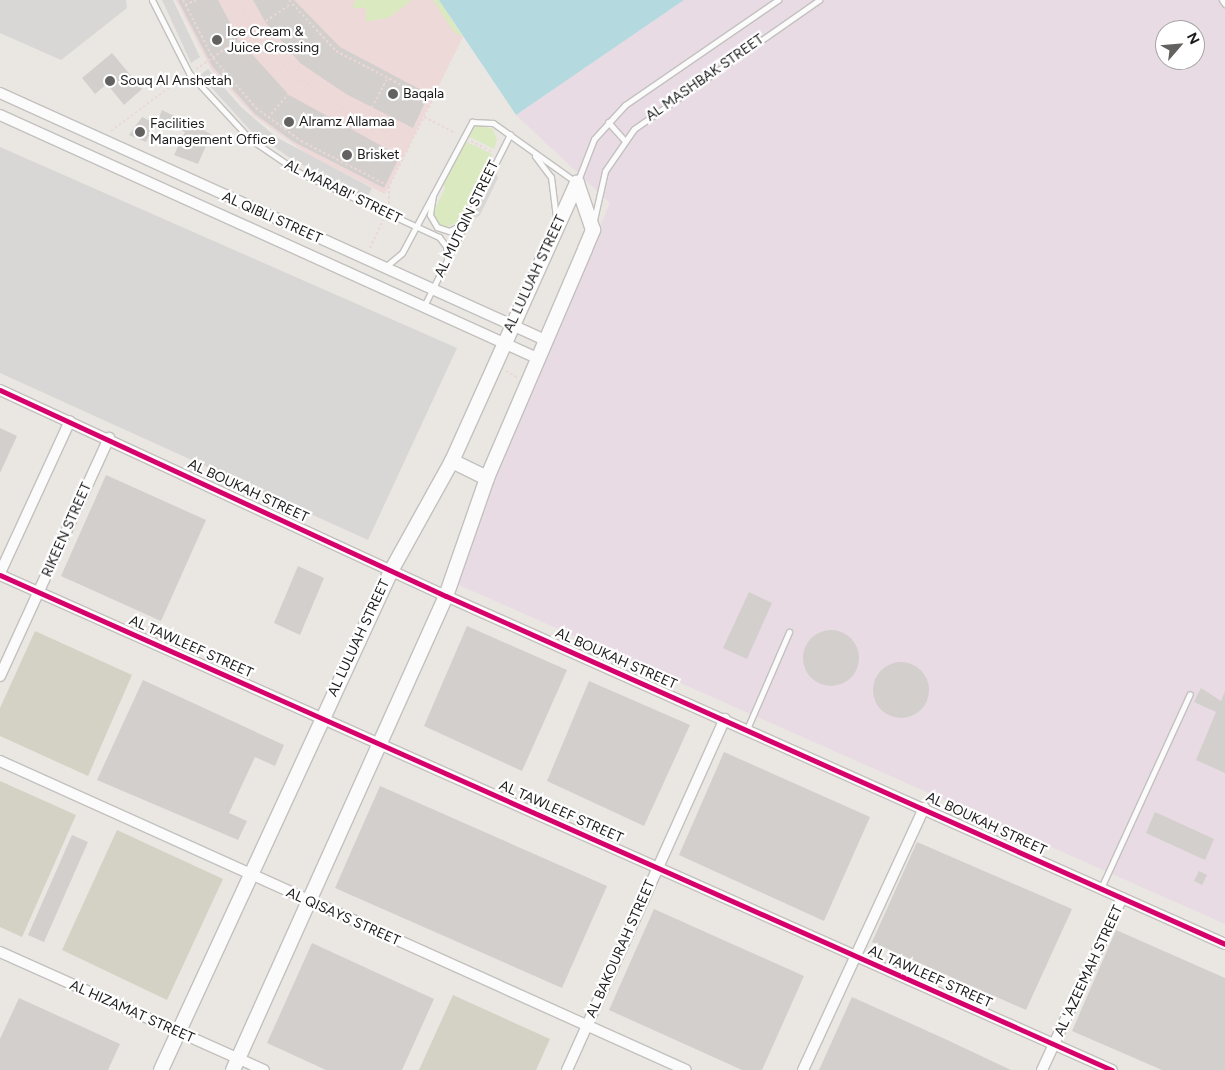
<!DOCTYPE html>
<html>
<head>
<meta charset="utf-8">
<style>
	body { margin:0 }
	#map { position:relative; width:1225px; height:1070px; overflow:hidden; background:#eae7e3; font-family:Figtree,sans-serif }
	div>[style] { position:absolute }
	.commercial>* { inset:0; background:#edd9d8 }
	.industrial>* { inset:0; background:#e8dbe4 }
	.construction>* { inset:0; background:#d4d2c4 }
	.grass>* { inset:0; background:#dae9bf }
	.parking>* { inset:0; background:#d8d7d5 }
	.water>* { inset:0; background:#b4dae0 }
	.building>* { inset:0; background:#d2cfcc }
	.round { border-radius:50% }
	.path>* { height:2px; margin-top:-1px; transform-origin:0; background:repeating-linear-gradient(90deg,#ead7d6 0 2.5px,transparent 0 5px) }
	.roads { filter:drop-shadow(1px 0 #c2c1bf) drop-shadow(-1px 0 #c2c1bf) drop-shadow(0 1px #c2c1bf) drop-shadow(0 -1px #c2c1bf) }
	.service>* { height:5px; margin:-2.5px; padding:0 2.5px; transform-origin:2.5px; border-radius:2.5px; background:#fcfbfb }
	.minor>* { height:10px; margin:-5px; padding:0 5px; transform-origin:5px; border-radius:5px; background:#fcfbfb }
	.tertiary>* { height:14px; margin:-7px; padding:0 7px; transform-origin:7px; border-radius:7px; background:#fcfbfb }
	.cycleway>* { height:5px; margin:-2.5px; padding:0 2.5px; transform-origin:2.5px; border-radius:2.5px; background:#d6006c }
	.dots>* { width:14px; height:14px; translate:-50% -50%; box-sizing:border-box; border:2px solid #fff; border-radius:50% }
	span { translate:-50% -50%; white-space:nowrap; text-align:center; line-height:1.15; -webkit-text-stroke:4.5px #fff; paint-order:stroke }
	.poi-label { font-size:14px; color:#1b1b1b }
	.left { translate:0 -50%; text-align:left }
	.street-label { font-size:14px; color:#1b1b1b }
	.north { position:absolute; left:1155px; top:20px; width:50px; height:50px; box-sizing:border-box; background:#fff; border:1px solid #a4a4a4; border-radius:50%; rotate:63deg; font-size:14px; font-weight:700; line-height:20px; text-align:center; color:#1b1b1b }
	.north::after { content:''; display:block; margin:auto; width:18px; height:22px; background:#636261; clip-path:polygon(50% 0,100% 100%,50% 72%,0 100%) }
</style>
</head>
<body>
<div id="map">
	<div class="commercial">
		<i style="clip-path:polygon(176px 0,439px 0,463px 37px,385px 194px,306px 153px,254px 116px,211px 69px)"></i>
	</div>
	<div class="industrial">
		<i style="clip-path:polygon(evenodd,684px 0,1225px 0,1225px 924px,450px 581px,610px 203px,516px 115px,684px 0,1165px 30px,1195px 30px,1195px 60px,1165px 60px,1165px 30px)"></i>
	</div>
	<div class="construction">
		<i style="clip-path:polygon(35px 631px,132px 675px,88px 776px,0 736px,0 708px)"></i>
		<i style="clip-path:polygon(0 781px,76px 815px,22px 937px,0 927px)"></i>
		<i style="clip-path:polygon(117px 830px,223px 879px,167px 1000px,62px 950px)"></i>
		<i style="clip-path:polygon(453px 995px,550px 1039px,536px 1070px,419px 1070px)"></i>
	</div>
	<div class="grass">
		<i style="clip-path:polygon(355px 0,412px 0,390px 17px,366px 22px,366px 8px,353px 8px)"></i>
		<i style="clip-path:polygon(433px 0,439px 0,463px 37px,454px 32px)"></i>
		<i style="clip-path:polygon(476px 124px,493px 129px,497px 140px,494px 149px,466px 135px)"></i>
		<i style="clip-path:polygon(463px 140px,492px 154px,459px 222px,445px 228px,435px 219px,435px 208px,445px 189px,443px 180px)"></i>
	</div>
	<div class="parking">
		<i style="clip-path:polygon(0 0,126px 0,127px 8px,61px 60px,0 33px)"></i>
		<i style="clip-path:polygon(162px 0,173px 0,200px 57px,191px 63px)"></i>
		<i style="clip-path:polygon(208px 69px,241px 107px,276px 137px,372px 188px,367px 198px,293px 160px,250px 130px,200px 75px)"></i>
		<i style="clip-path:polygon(0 147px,457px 348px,368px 540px,0 373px)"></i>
		<i style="clip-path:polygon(495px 170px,498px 178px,480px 215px,470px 222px)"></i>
	</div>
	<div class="water">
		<i style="clip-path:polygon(439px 0,684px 0,516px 115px)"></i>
	</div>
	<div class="building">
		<i style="clip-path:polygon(178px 0,218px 0,239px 40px,289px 95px,400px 156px,384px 188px,294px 142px,255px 114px,212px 66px)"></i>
		<i style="clip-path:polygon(253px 0,294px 0,340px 47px,429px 94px,413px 128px,346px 94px,300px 63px,266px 23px)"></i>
		<i style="clip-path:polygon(112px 53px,142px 89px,124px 105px,107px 84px,95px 94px,82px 78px)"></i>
		<i style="clip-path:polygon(162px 110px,211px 134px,198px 164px,174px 155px,185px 132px,158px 120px)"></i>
		<i style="clip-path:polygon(142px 117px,155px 123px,146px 142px,129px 135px)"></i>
		<i style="clip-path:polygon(0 428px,17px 436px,0 473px)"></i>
		<i style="clip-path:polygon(106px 475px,206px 520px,161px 621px,61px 576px)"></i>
		<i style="clip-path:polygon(298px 566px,324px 578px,300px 635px,274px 623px)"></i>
		<i style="clip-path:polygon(749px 592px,772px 603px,747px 659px,723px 648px)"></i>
		<i style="clip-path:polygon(467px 626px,567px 670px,522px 771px,424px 726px)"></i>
		<i class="round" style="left:803px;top:630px;width:56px;height:56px"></i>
		<i class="round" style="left:873px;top:662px;width:56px;height:56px"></i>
		<i style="clip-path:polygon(143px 680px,284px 745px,275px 766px,255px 757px,229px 813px,247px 821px,238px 840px,97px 780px)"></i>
		<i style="clip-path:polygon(589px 681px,690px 725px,644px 826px,547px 781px)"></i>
		<i style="clip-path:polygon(1201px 688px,1221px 701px,1225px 691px,1225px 773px,1196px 760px,1216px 712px,1194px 702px)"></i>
		<i style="clip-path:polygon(724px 752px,870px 817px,824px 921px,679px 855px)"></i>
		<i style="clip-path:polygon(380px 786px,607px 886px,562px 988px,335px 888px)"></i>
		<i style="clip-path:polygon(1155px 812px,1214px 839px,1205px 860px,1146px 833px)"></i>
		<i style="clip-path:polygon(72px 835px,88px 842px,44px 942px,28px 935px)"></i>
		<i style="clip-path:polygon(917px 842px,1072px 909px,1026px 1010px,872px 942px)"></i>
		<i style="clip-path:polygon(1199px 871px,1207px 875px,1202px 885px,1194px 881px)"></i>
		<i style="clip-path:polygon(654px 909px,804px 976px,762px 1070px,742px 1070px,609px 1010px)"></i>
		<i style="clip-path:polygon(1116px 930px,1225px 978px,1225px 1070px,1162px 1070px,1072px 1031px)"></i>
		<i style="clip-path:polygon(312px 943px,434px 999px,402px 1070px,326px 1070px,267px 1043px)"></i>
		<i style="clip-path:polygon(852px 997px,945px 1039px,1011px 1070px,819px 1070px)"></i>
		<i style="clip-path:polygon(19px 998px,120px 1044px,108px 1070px,0 1070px,0 1039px)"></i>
	</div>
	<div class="path">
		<i style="left:183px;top:0;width:65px;rotate:62.7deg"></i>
		<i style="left:213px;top:58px;width:66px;rotate:49.3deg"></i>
		<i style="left:256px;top:108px;width:56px;rotate:36.3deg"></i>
		<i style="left:301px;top:141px;width:99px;rotate:27.1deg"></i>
		<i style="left:237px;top:0;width:50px;rotate:59.8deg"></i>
		<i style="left:262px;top:43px;width:35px;rotate:47deg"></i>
		<i style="left:286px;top:69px;width:62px;rotate:35.2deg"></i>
		<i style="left:337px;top:105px;width:83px;rotate:28.7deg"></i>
		<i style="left:289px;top:0;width:69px;rotate:47.3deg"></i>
		<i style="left:336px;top:51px;width:108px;rotate:27.5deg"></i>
		<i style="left:432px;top:101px;width:95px;rotate:116.8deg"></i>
		<i style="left:389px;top:186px;width:19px;rotate:90deg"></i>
		<i style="left:185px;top:5px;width:12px;rotate:-24deg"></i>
		<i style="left:196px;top:69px;width:115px;rotate:-34.4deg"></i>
		<i style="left:424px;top:117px;width:35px;rotate:27deg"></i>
		<i style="left:268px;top:118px;width:50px;rotate:-49.9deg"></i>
		<i style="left:365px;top:121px;width:47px;rotate:-62.4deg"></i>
		<i style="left:111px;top:131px;width:90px;rotate:-36.9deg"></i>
		<i style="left:471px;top:141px;width:22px;rotate:27deg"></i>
		<i style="left:370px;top:248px;width:31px;rotate:-65deg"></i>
		<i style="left:506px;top:371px;width:13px;rotate:29deg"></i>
	</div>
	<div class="roads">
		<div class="service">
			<i style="left:152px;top:0;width:82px;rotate:63.1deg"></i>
			<i style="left:189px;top:73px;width:90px;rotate:47.3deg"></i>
			<i style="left:250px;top:139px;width:60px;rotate:34.2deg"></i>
			<i style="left:300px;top:173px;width:153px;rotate:24.7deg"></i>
			<i style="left:439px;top:237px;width:11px;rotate:52deg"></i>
			<i style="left:446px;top:246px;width:12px;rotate:85deg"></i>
			<i style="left:1222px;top:0;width:5px;rotate:53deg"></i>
			<i style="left:608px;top:122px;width:24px;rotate:48deg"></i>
			<i style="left:535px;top:156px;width:26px;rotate:53deg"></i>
			<i style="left:551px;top:177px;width:40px;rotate:82.9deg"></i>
			<i style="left:433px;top:195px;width:20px;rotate:99deg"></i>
			<i style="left:430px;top:215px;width:14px;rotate:60deg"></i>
			<i style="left:437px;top:227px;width:13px;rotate:18deg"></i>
			<i style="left:449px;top:231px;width:14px;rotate:-25deg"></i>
			<i style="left:594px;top:220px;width:50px;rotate:-77.3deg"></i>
			<i style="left:605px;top:171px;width:51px;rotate:-55.4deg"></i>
			<i style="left:634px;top:129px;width:226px;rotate:-34.9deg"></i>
			<i style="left:384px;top:268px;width:23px;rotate:-40deg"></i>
			<i style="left:402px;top:253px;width:149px;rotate:-61.9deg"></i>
			<i style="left:472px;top:122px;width:21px;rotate:3deg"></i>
			<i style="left:493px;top:123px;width:103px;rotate:35.5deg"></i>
			<i style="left:577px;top:183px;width:47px;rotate:-68.9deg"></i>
			<i style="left:594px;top:139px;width:46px;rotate:-47.6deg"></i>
			<i style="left:625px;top:105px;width:186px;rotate:-34.5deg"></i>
			<i style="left:425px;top:304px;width:190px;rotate:-63.4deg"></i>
			<i style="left:747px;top:729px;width:106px;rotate:-66.6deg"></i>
			<i style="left:1101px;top:888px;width:213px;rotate:-65.4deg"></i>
		</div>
		<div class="minor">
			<i style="left:0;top:93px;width:598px;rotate:24.38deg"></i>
			<i style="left:0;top:115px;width:589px;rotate:24.35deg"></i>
			<i style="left:0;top:390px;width:491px;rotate:24.8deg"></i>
			<i style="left:446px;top:596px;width:853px;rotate:24.07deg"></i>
			<i style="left:0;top:573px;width:167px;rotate:-65.3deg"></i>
			<i style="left:0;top:575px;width:1217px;rotate:24deg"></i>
			<i style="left:0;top:676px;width:262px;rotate:-65.4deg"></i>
			<i style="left:0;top:761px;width:752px;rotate:24.25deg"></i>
			<i style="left:0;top:952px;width:289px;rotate:24.1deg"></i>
			<i style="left:567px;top:1070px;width:385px;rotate:-65.8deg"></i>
			<i style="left:803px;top:1070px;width:289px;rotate:-65.2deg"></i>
			<i style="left:1042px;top:1070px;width:190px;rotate:-65.1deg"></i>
		</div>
		<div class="tertiary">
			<i style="left:452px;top:461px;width:39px;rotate:26deg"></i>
			<i style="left:161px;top:1070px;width:549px;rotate:-65.25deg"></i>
			<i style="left:391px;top:571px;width:126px;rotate:-61deg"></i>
			<i style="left:452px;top:461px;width:305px;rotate:-65.8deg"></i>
			<i style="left:233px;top:1070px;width:520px;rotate:-65.8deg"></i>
			<i style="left:446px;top:596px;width:125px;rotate:-70.8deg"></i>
			<i style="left:487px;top:478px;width:249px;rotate:-66.8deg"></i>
			<i style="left:585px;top:249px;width:21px;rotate:-67deg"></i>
			<i style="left:593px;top:230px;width:50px;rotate:-108.8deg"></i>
		</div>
	</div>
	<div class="cycleway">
		<i style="left:0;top:390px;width:491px;rotate:24.8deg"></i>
		<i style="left:446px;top:596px;width:853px;rotate:24.07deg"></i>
		<i style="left:0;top:575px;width:1217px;rotate:24deg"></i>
	</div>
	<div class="dots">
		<i style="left:217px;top:40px;background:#636261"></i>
		<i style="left:110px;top:81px;background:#636261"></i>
		<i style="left:393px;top:94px;background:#636261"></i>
		<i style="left:289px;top:122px;background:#636261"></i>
		<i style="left:140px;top:132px;background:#636261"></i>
		<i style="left:347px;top:155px;background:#636261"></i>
	</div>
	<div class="poi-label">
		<span class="left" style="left:227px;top:40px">Ice Cream &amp;<br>Juice Crossing</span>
		<span class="left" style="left:120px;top:81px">Souq Al Anshetah</span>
		<span class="left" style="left:403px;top:94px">Baqala</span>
		<span class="left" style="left:299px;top:122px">Alramz Allamaa</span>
		<span class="left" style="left:150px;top:132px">Facilities<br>Management Office</span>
		<span class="left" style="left:357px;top:155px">Brisket</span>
	</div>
	<div class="street-label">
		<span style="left:705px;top:78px;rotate:-35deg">AL MASHBAK STREET</span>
		<span style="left:343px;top:192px;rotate:26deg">AL MARABI' STREET</span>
		<span style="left:272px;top:218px;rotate:24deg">AL QIBLI STREET</span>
		<span style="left:467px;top:219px;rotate:-64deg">AL MUTQIN STREET</span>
		<span style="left:535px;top:274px;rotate:-65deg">AL LULUAH STREET</span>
		<span style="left:248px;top:491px;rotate:25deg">AL BOUKAH STREET</span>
		<span style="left:67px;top:530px;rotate:-66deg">RIKEEN STREET</span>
		<span style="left:359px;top:638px;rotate:-65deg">AL LULUAH STREET</span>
		<span style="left:191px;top:647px;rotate:24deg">AL TAWLEEF STREET</span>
		<span style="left:616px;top:659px;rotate:24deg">AL BOUKAH STREET</span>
		<span style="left:561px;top:812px;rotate:24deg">AL TAWLEEF STREET</span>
		<span style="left:986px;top:824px;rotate:25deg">AL BOUKAH STREET</span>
		<span style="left:343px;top:917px;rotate:24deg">AL QISAYS STREET</span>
		<span style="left:621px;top:949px;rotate:-66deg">AL BAKOURAH STREET</span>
		<span style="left:1089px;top:971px;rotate:-65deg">AL 'AZEEMAH STREET</span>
		<span style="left:930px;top:977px;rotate:24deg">AL TAWLEEF STREET</span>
		<span style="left:132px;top:1012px;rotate:24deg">AL HIZAMAT STREET</span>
	</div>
	<div class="north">N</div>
</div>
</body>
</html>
